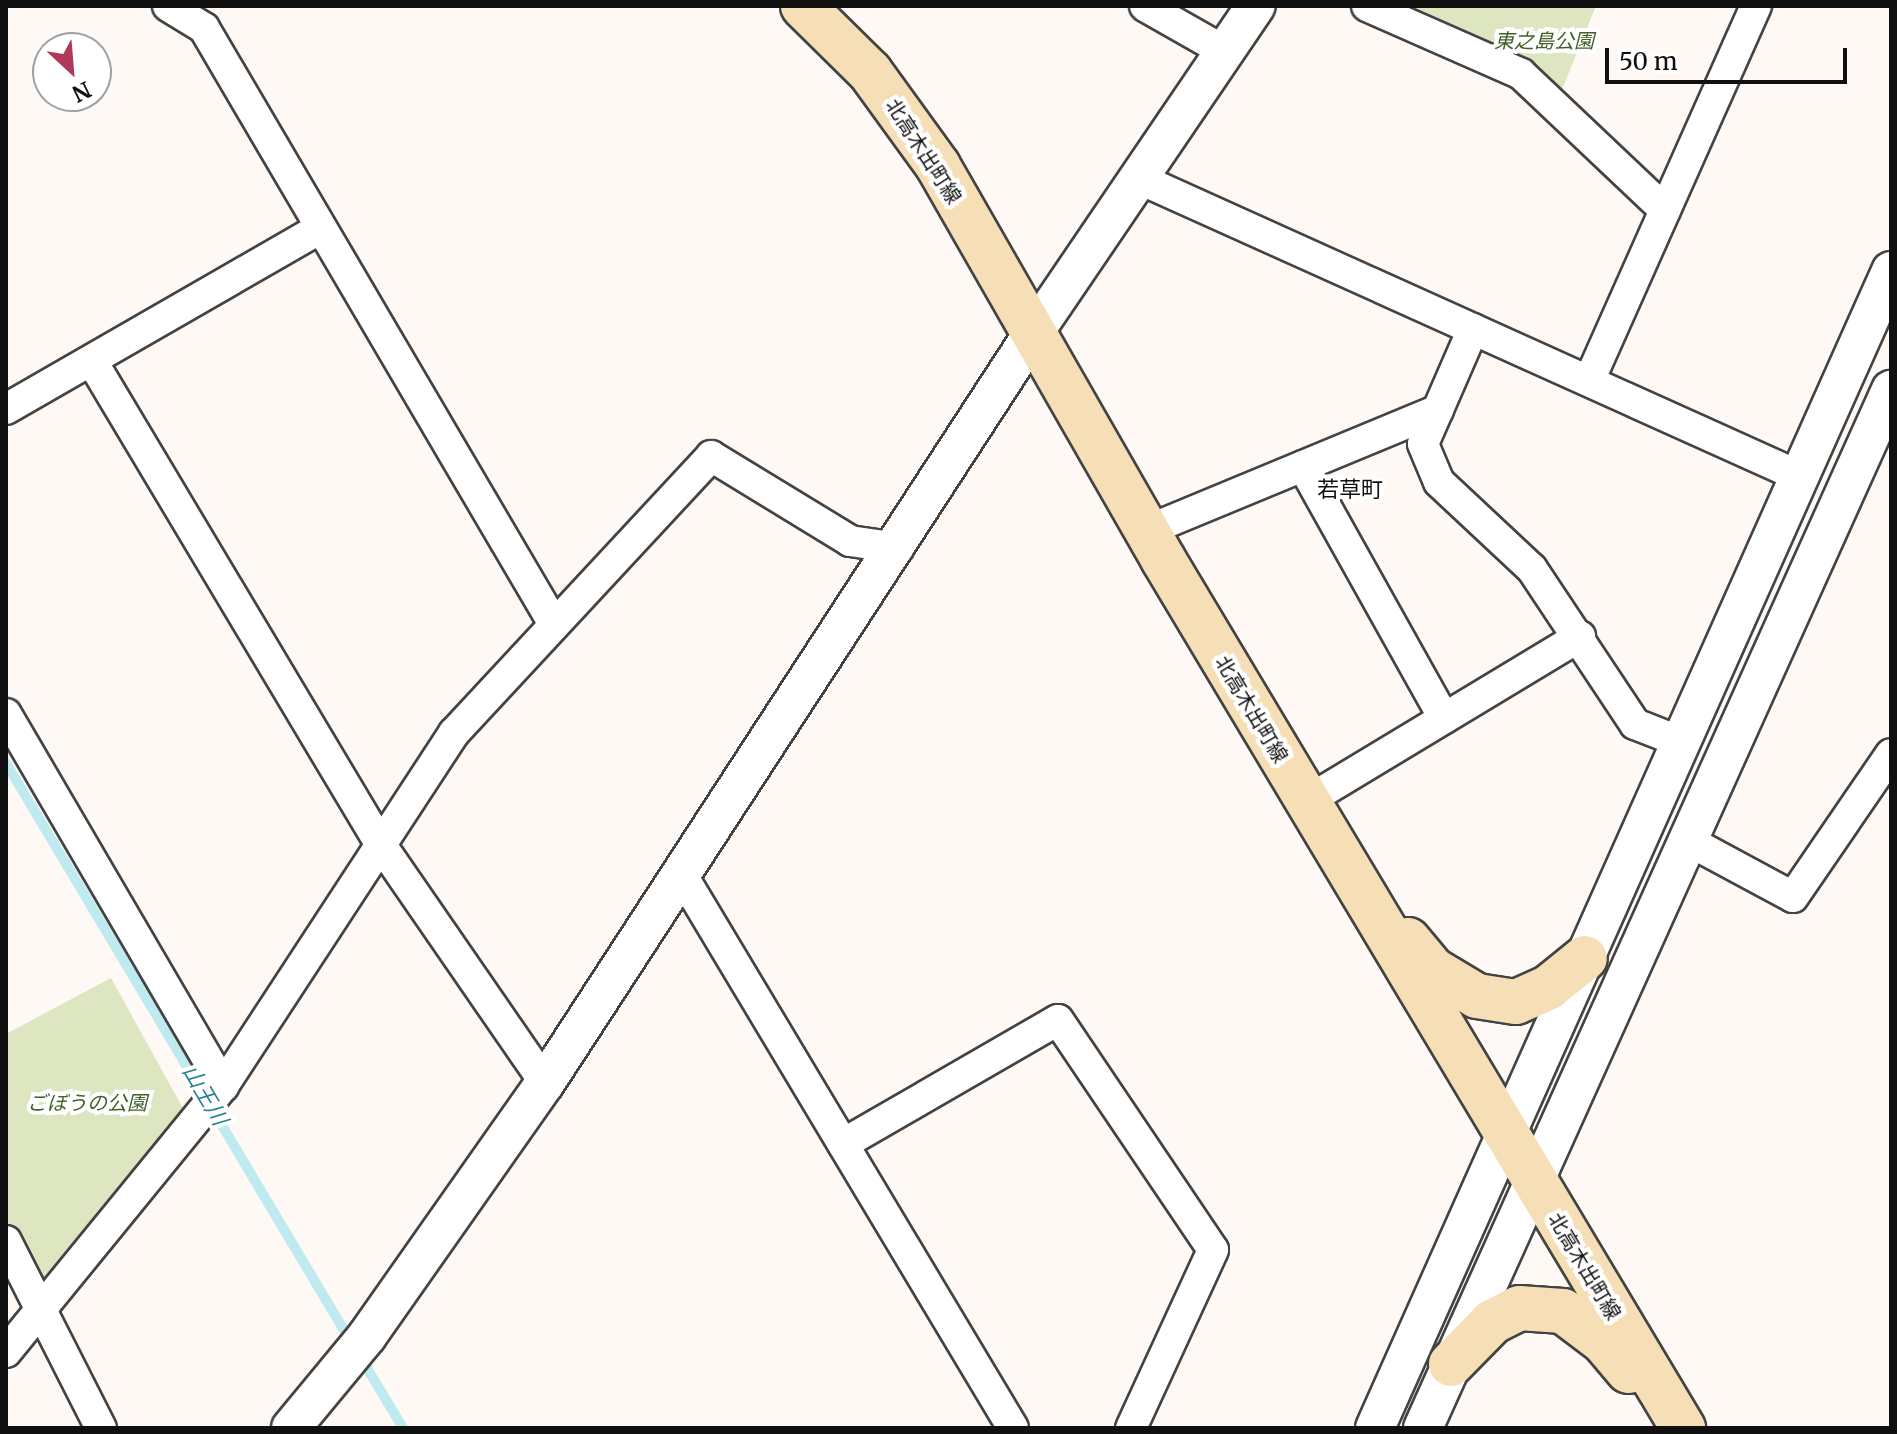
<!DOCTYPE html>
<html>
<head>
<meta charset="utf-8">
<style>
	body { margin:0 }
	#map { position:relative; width:1897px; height:1434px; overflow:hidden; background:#fef9f4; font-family:Merriweather,"Noto Sans JP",serif }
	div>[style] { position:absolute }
	.green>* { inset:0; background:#dde5c1 }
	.stream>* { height:10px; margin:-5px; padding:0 5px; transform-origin:5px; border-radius:5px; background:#beeaf0 }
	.roads { filter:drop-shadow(2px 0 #434343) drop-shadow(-2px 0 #434343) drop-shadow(0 2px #434343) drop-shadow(0 -2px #434343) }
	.minor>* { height:30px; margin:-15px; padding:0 15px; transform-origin:15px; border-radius:15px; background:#fff }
	.tertiary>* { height:38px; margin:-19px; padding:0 19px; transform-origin:19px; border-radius:19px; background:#fff }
	.secondary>* { height:44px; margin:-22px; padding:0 22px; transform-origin:22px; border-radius:22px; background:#f6dfb7 }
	span { translate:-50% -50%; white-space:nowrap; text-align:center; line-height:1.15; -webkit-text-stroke:8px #fff; paint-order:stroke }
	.park-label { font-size:20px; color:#426127; font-style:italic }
	.street-label { font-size:20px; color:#101010 }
	.neighbourhood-label { font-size:22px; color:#101010 }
	.water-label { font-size:22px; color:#268095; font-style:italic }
	.frame { position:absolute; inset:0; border:8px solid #101010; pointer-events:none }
	.north { position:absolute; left:32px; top:32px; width:80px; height:80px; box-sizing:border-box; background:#fff; border:2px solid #9f9f9f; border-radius:50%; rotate:154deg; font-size:22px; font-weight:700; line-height:32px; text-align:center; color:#101010 }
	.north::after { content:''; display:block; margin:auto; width:28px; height:36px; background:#b1375b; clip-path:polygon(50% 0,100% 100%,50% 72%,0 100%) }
	.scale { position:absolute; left:1605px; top:48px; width:242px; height:36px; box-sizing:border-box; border:4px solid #101010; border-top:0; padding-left:10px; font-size:24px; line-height:28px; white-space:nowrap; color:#101010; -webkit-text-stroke:6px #fff; paint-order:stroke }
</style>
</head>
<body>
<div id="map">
	<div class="green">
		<i style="clip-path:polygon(1403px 6px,1596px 6px,1561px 92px)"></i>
		<i style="clip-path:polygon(111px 978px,185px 1112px,41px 1293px,6px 1222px,6px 1034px)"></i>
	</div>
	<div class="stream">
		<i style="left:6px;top:763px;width:674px;rotate:59.21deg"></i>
		<i style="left:359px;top:1355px;width:85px;rotate:58.9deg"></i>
	</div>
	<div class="roads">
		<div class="minor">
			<i style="left:168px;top:6px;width:42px;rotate:31.4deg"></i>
			<i style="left:204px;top:28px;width:691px;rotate:59.58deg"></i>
			<i style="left:1145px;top:6px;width:93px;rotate:29.6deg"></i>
			<i style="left:1367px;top:6px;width:168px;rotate:23.8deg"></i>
			<i style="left:1521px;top:74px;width:198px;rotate:43.4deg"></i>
			<i style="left:1140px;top:179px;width:723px;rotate:24.26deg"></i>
			<i style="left:1473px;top:329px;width:125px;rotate:113.5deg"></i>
			<i style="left:1423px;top:444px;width:41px;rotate:67.2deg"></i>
			<i style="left:1439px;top:482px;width:127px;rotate:43.1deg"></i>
			<i style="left:1532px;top:569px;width:186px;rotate:56.4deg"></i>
			<i style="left:1635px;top:724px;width:49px;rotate:21.4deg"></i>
			<i style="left:93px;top:363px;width:561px;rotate:59.14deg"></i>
			<i style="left:381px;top:845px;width:289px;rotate:55.4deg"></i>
			<i style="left:1589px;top:381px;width:411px;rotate:-66deg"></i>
			<i style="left:6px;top:409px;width:363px;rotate:-29.9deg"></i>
			<i style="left:1303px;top:466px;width:289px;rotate:60.8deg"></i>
			<i style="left:1146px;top:531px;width:316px;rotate:-22.5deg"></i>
			<i style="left:6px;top:714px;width:431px;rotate:59.7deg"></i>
			<i style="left:1307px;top:801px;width:319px;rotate:-31.1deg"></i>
			<i style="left:1687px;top:840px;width:120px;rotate:28.3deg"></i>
			<i style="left:1793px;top:897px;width:173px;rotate:-55.6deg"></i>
			<i style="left:683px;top:877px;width:642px;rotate:59.08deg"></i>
			<i style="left:843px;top:1144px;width:248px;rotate:-30deg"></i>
			<i style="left:1058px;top:1020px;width:277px;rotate:56deg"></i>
			<i style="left:1213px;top:1250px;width:196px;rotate:114.7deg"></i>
			<i style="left:6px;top:1241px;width:210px;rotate:63.1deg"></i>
			<i style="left:6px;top:1352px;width:343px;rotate:-50.8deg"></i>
			<i style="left:223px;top:1086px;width:422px;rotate:-56.8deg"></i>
			<i style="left:454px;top:733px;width:378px;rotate:-47.1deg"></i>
			<i style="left:711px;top:456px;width:163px;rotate:31.4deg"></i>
			<i style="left:850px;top:541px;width:49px;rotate:8.3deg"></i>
		</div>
		<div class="tertiary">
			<i style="left:291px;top:1428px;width:119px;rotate:-50.4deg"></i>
			<i style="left:367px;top:1336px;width:309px;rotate:-54.9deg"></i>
			<i style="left:545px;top:1083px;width:893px;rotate:-56.93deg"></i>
			<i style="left:1032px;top:335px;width:398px;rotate:-55.8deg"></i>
			<i style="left:1375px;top:1428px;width:1267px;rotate:-65.96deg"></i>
			<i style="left:1423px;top:1428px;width:1139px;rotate:-65.73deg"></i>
		</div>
		<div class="secondary">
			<i style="left:803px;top:6px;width:94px;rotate:44.6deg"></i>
			<i style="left:870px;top:72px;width:116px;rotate:54.1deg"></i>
			<i style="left:938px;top:166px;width:453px;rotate:60.2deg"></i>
			<i style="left:1163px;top:559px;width:1013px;rotate:59.1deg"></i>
			<i style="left:1408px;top:940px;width:38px;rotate:50deg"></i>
			<i style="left:1432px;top:969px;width:52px;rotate:31deg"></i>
			<i style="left:1477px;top:996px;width:39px;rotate:9deg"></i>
			<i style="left:1516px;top:1002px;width:36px;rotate:-24deg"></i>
			<i style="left:1549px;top:987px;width:46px;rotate:-38.9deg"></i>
			<i style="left:1451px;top:1364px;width:59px;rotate:-45.7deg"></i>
			<i style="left:1492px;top:1322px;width:30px;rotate:-27deg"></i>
			<i style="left:1519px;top:1308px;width:44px;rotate:3.9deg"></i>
			<i style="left:1563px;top:1311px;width:51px;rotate:37.1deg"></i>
			<i style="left:1604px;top:1342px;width:38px;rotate:50deg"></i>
		</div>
	</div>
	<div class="park-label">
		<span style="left:1544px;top:40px">東之島公園</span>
		<span style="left:87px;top:1102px">ごぼうの公園</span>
	</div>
	<div class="street-label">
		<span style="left:924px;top:151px;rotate:57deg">北高木出町線</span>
		<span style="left:1252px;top:709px;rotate:59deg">北高木出町線</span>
		<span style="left:1585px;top:1266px;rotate:59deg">北高木出町線</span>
	</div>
	<div class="neighbourhood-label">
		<span style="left:1350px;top:490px">若草町</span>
	</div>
	<div class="water-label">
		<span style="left:205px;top:1095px;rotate:59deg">山王川</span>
	</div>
	<div class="frame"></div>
	<div class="north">N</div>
	<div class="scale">50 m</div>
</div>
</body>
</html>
